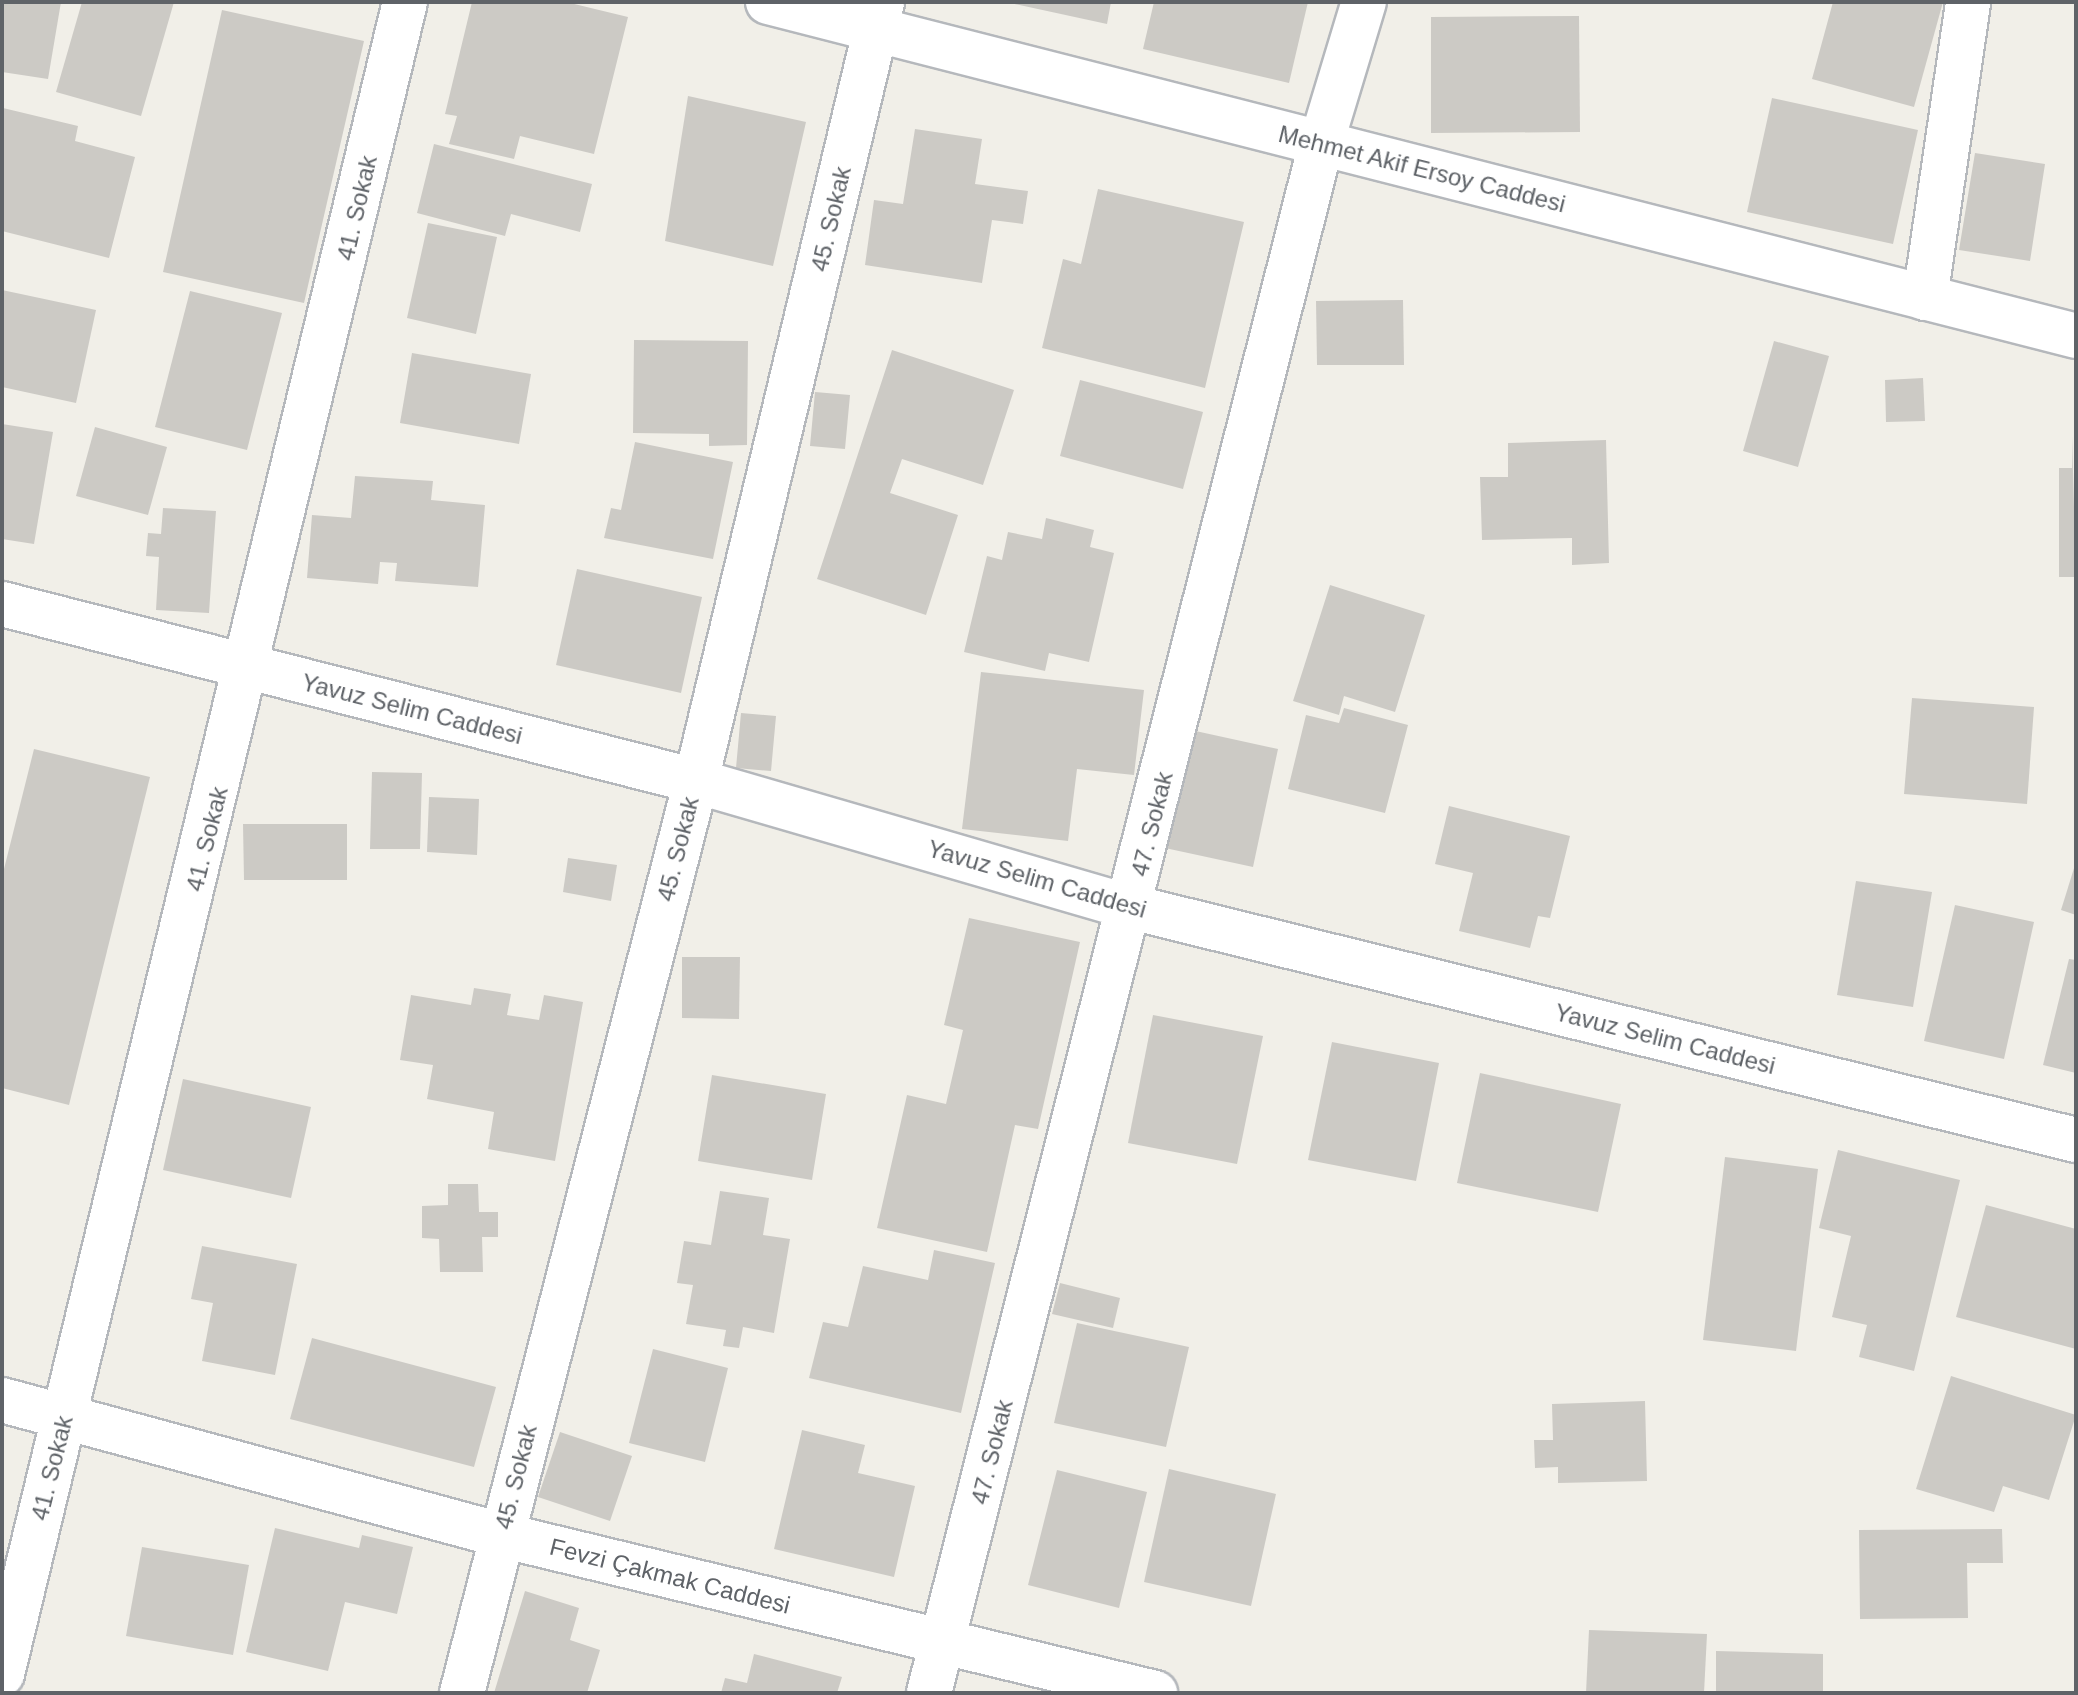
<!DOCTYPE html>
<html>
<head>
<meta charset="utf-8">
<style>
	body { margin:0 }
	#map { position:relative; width:2078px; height:1695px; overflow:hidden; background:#f1efe8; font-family:Helvetica,sans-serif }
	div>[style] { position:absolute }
	.building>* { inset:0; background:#cccac5 }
	.roads { filter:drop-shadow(2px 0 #b5b8bc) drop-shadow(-2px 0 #b5b8bc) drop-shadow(0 2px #b5b8bc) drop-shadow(0 -2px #b5b8bc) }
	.minor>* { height:44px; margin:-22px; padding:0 22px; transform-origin:22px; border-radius:22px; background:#fff }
	.tertiary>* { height:44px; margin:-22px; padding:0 22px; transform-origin:22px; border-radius:22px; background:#fff }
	span { translate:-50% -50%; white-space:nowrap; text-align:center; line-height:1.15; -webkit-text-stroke:7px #fff; paint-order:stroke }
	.street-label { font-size:24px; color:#5f6368 }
	.frame { position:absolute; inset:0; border:4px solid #5f6368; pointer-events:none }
</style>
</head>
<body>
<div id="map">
	<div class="building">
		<i style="clip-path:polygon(2px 2px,61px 2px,48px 79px,2px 72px)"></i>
		<i style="clip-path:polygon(82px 2px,174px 2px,141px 116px,56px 92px)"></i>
		<i style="clip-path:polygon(472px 2px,566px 2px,628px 17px,594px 154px,520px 136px,514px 159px,449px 144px,457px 116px,445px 114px)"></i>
		<i style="clip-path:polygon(1005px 2px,1111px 2px,1107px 24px)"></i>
		<i style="clip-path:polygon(1154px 2px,1308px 2px,1289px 83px,1143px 49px)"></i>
		<i style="clip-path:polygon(1833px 2px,1943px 2px,1914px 107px,1812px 79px)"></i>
		<i style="clip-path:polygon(222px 10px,364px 41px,304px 303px,163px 272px)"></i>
		<i style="clip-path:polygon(1579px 16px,1580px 132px,1431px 133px,1431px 17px)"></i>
		<i style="clip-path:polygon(688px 96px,806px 122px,773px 266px,665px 241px)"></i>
		<i style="clip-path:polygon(1772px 98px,1918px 130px,1893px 244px,1747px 212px)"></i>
		<i style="clip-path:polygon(3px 108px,78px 126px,75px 141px,135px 157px,109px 258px,2px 231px)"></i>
		<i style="clip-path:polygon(915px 129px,982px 139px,975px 184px,1028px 191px,1023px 224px,992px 220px,982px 283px,865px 265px,874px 200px,903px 204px)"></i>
		<i style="clip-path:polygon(434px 144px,592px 184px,580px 232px,511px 214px,505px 236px,417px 213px)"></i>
		<i style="clip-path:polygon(1975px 153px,2045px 164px,2030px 261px,1959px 250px)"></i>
		<i style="clip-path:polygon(1098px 189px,1244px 222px,1205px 388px,1042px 348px,1063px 259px,1081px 264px)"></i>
		<i style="clip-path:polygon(428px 223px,497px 237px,476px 334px,407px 318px)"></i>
		<i style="clip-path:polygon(2px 290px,96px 310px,76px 403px,2px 387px)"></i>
		<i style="clip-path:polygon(190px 291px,282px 313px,247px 450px,155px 427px)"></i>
		<i style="clip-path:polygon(1403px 300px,1404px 365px,1317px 365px,1316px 301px)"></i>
		<i style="clip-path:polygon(634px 340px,748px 341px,747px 445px,709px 446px,709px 434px,633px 433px)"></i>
		<i style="clip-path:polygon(1774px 341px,1829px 356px,1798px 467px,1743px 451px)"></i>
		<i style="clip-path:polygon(892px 350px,1014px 390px,983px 485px,902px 459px,890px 493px,958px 515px,926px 615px,817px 579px)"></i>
		<i style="clip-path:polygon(412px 353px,531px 374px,519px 444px,400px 423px)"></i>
		<i style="clip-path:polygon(1923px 378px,1925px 421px,1886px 422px,1885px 380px)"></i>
		<i style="clip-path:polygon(1080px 380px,1203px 412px,1183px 489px,1060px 456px)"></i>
		<i style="clip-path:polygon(815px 392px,850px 395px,845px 449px,810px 446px)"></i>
		<i style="clip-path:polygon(2px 424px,53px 432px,34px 544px,2px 539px)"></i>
		<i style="clip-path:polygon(95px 427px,167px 447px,148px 515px,76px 496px)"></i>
		<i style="clip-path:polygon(2072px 436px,2076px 577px,2059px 577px,2059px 468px,2072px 468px)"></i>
		<i style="clip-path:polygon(1606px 440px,1609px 563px,1572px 565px,1572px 538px,1482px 540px,1480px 477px,1508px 477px,1508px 443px)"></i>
		<i style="clip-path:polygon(635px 442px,733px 462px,713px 559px,604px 538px,611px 508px,621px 510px)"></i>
		<i style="clip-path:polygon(355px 476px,433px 481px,431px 500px,485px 505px,478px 587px,395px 581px,397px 563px,380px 562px,378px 584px,307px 578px,312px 515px,351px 518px)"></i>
		<i style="clip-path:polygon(163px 508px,216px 511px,209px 613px,156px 610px,159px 557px,146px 556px,148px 533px,161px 534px)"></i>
		<i style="clip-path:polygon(1046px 518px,1094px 530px,1090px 547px,1114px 553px,1089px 662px,1049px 653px,1045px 671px,964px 652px,987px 556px,1002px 560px,1008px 532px,1042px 539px)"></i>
		<i style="clip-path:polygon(577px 569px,702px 597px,681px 693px,556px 665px)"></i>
		<i style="clip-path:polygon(1330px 585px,1425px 615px,1395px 712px,1344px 696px,1339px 715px,1293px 701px)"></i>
		<i style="clip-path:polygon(981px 672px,1144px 690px,1134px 775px,1077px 769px,1068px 841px,962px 829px)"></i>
		<i style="clip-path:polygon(1912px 698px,2034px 707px,2027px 804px,1904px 794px)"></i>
		<i style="clip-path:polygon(1344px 708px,1408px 725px,1385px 813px,1288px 789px,1306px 715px,1339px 723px)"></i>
		<i style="clip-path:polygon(741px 713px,776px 716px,771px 771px,736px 768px)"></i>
		<i style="clip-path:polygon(1191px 730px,1278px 749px,1253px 867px,1165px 848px)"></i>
		<i style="clip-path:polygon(34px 749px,150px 777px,69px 1105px,2px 1088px,2px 877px)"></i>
		<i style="clip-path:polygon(372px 772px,422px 773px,420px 849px,370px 849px)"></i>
		<i style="clip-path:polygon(429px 797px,479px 799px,477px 855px,427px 852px)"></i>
		<i style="clip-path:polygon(1449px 806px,1570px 836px,1550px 918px,1538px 916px,1530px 948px,1459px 931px,1473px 873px,1435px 864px)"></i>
		<i style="clip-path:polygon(243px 824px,347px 824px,347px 880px,244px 880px)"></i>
		<i style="clip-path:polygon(568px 858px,617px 865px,611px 901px,563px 892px)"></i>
		<i style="clip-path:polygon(2075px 865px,2076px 865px,2076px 915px,2061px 910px)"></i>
		<i style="clip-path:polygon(1856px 881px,1932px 892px,1913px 1007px,1837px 995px)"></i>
		<i style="clip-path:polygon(1955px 905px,2034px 922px,2004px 1059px,1924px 1041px)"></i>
		<i style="clip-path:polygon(969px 918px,1080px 942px,1038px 1129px,1015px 1125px,987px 1252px,877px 1228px,907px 1095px,946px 1104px,963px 1030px,944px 1025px)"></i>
		<i style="clip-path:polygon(682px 957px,740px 957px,739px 1019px,682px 1018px)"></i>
		<i style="clip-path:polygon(2069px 959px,2076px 960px,2076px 1073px,2043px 1065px)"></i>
		<i style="clip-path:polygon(474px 988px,511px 994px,507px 1015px,539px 1020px,544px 995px,583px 1002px,555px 1161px,488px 1149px,494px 1112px,427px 1099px,433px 1065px,400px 1060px,411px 995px,471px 1005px)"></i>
		<i style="clip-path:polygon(1153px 1015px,1263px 1036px,1237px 1164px,1128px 1143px)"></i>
		<i style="clip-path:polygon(1332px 1042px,1439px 1063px,1416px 1181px,1308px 1160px)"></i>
		<i style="clip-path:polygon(1480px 1073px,1621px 1104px,1598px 1212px,1457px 1183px)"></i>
		<i style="clip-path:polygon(712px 1075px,826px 1094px,812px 1180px,698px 1161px)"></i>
		<i style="clip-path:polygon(183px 1079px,311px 1107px,291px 1198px,163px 1170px)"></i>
		<i style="clip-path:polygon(1838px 1150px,1960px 1180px,1914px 1371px,1859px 1357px,1867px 1325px,1832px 1317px,1851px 1236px,1819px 1228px)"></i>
		<i style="clip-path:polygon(1725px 1157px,1818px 1169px,1796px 1351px,1703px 1340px)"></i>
		<i style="clip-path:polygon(448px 1184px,478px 1184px,479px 1212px,498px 1212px,498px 1237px,482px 1237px,483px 1272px,440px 1272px,439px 1239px,422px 1238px,422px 1206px,448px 1205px)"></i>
		<i style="clip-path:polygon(720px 1191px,769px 1198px,763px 1235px,790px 1239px,774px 1333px,743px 1327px,739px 1348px,723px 1346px,726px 1330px,686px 1324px,693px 1285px,677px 1283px,684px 1241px,711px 1245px)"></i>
		<i style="clip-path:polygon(1986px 1205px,2076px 1229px,2076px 1349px,1956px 1317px)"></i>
		<i style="clip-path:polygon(202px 1246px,297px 1264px,275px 1375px,202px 1361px,213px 1303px,191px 1299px)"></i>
		<i style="clip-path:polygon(934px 1250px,995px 1263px,961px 1413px,809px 1378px,823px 1322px,848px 1327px,863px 1266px,928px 1280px)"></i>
		<i style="clip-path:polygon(1060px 1283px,1120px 1298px,1113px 1328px,1052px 1314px)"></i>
		<i style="clip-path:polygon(1077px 1323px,1189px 1347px,1166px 1447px,1054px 1423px)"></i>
		<i style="clip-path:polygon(312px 1338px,496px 1387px,474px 1467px,290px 1419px)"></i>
		<i style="clip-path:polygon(653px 1349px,728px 1368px,705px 1462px,629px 1443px)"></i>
		<i style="clip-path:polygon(1951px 1376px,2076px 1415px,2049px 1500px,2003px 1486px,1994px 1512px,1916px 1489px)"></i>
		<i style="clip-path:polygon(1645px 1401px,1647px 1481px,1558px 1483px,1558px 1467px,1535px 1468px,1534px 1440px,1553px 1440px,1552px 1404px)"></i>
		<i style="clip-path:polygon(802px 1430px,865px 1445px,858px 1473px,915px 1486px,894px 1577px,774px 1549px)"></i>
		<i style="clip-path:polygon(560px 1432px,632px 1456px,610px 1521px,538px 1497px)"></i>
		<i style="clip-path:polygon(1169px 1469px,1276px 1494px,1251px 1606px,1144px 1582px)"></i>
		<i style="clip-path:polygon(1057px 1470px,1147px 1492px,1119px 1608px,1028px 1585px)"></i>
		<i style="clip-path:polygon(275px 1528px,359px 1548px,362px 1535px,413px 1547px,397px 1614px,345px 1602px,328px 1671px,246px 1652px)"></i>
		<i style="clip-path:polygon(2002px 1529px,2003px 1563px,1967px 1563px,1968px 1618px,1860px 1619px,1859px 1530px)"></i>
		<i style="clip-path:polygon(142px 1547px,249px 1565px,233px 1655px,126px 1636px)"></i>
		<i style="clip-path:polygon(525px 1591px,579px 1608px,570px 1640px,600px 1650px,587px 1693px,494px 1693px)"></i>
		<i style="clip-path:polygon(1589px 1630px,1707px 1634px,1704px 1693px,1586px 1693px)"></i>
		<i style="clip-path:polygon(1716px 1651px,1823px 1654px,1823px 1693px,1716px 1693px)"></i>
		<i style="clip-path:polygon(754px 1654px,842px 1677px,837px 1693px,721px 1693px,725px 1678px,747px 1683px)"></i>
	</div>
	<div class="roads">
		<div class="minor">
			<i style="left:1925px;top:298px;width:299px;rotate:-81.7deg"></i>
			<i style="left:2px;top:604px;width:716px;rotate:14.31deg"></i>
			<i style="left:696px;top:781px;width:453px;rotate:16.2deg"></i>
			<i style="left:1131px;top:907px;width:973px;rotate:13.85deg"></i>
			<i style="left:2px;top:1400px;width:517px;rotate:15.14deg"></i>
			<i style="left:501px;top:1535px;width:673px;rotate:13.58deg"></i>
			<i style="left:2px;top:1674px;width:1720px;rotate:-76.45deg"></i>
			<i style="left:462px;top:1693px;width:942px;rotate:-75.61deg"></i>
			<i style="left:696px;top:781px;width:801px;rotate:-76.57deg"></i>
			<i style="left:929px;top:1693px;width:1598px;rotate:-75.8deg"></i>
			<i style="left:1321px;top:144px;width:148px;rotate:-73.2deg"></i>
		</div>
		<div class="tertiary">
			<i style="left:768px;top:2px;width:1350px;rotate:14.32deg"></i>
		</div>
	</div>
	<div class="street-label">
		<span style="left:1422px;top:169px;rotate:14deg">Mehmet Akif Ersoy Caddesi</span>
		<span style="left:357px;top:208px;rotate:-77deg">41. Sokak</span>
		<span style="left:831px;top:219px;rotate:-77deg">45. Sokak</span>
		<span style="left:412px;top:709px;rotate:14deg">Yavuz Selim Caddesi</span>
		<span style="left:1152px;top:824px;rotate:-76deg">47. Sokak</span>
		<span style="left:207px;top:839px;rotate:-76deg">41. Sokak</span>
		<span style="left:678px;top:849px;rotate:-76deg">45. Sokak</span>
		<span style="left:1037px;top:879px;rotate:16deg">Yavuz Selim Caddesi</span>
		<span style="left:1665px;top:1039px;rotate:14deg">Yavuz Selim Caddesi</span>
		<span style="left:992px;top:1452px;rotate:-76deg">47. Sokak</span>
		<span style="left:52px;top:1468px;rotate:-76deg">41. Sokak</span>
		<span style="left:516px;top:1477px;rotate:-76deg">45. Sokak</span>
		<span style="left:670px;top:1576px;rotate:14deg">Fevzi Çakmak Caddesi</span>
	</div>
	<div class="frame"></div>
</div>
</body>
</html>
